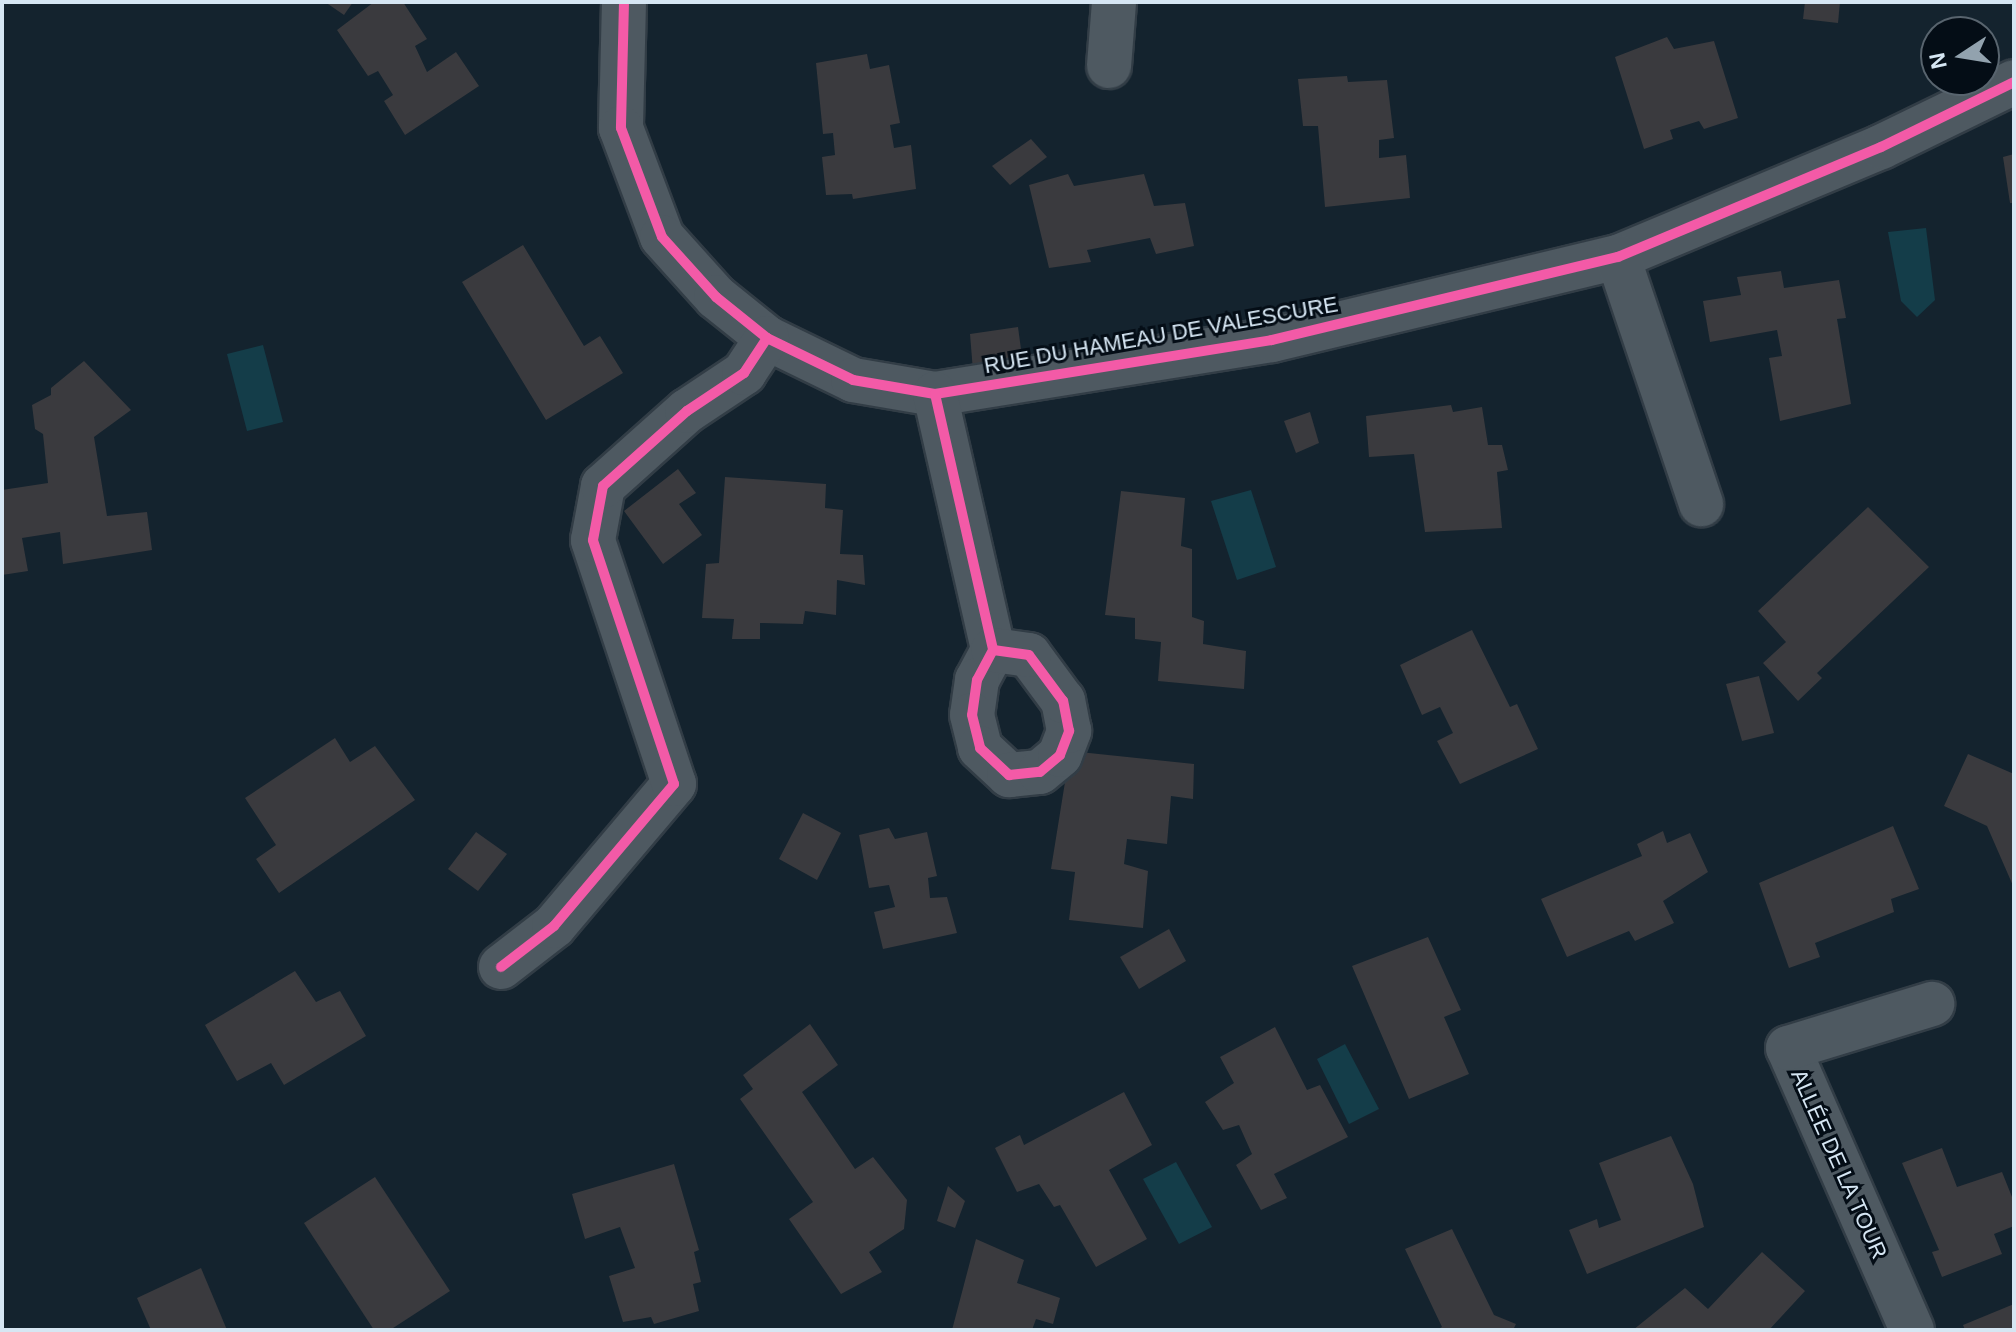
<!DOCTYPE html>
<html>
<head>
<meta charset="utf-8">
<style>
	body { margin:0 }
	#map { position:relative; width:2016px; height:1332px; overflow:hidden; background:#14232e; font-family:Helvetica,sans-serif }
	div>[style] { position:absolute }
	.water>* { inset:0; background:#143d49 }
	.building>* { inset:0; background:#3a3a3e }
	.roads { filter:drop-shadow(2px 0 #323d46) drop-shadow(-2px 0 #323d46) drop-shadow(0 2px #323d46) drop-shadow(0 -2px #323d46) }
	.street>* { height:44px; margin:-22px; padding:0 22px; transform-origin:22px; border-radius:22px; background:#4e5961 }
	.cycleway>* { height:10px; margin:-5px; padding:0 5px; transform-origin:5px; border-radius:5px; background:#f35aa7 }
	span { translate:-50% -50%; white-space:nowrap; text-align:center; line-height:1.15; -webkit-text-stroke:6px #040d16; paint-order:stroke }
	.street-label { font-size:22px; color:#d6e6f3 }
	.frame { position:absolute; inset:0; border:4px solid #d6e6f3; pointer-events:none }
	.north { position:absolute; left:1920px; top:16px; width:80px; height:80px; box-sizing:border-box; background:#040d16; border:2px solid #58646e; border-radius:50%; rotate:258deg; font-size:22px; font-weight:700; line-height:32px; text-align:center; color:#d6e6f3 }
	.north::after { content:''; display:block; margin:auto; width:28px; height:36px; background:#92a2ae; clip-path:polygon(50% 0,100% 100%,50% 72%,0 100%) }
</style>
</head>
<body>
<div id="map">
	<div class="water">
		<i style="clip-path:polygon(1926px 228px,1935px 300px,1917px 317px,1901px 301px,1888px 232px)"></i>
		<i style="clip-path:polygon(263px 345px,283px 422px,247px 431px,227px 354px)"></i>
		<i style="clip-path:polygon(1251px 490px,1276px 567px,1237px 580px,1211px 501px)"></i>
		<i style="clip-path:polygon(1345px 1044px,1379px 1109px,1349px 1124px,1317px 1059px)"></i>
		<i style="clip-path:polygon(1176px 1162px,1212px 1227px,1179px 1244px,1143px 1179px)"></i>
	</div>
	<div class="building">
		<i style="clip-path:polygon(325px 2px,353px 2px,344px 15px)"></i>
		<i style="clip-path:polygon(374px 2px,403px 2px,427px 39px,415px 46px,427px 72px,456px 52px,479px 86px,405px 135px,384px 101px,393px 95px,378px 71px,368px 76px,337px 30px)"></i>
		<i style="clip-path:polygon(1805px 2px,1840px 2px,1838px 23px,1803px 19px)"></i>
		<i style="clip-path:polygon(1667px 37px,1674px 49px,1714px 41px,1738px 118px,1704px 129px,1699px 121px,1670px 130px,1673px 139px,1644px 149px,1615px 57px)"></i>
		<i style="clip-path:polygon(867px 54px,870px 69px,889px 65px,900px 123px,890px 125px,894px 148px,911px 145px,916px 189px,853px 199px,852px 194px,826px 195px,822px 157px,835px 155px,833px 133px,823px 134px,816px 63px)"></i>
		<i style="clip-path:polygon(1347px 76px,1348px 82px,1387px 80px,1394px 138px,1379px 140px,1379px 158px,1406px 155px,1410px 198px,1325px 207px,1318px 126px,1303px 126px,1298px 79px)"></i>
		<i style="clip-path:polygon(1031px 139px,1047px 157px,1010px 185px,992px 166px)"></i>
		<i style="clip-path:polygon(2014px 154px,2014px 203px,2010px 203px,2003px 157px)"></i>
		<i style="clip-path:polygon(1068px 174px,1074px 186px,1144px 174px,1154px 206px,1185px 203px,1194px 246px,1156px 254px,1150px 238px,1087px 250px,1091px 262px,1049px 268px,1029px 185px)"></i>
		<i style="clip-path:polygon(523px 245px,584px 346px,600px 336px,623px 373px,546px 420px,462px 282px)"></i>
		<i style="clip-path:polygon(1781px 271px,1784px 288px,1839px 280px,1846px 318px,1837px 319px,1851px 404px,1780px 421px,1769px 358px,1782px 356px,1777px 330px,1710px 342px,1703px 301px,1741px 295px,1737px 277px)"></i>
		<i style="clip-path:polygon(1018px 327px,1023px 364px,973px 371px,970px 334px)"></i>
		<i style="clip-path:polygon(84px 361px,131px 410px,94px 437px,107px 516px,147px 512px,152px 550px,63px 564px,60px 532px,22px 538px,28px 571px,2px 575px,2px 490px,48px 483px,43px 434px,35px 429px,32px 405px,51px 395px,51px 388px)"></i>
		<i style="clip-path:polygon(1451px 405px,1453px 412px,1482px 407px,1488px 445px,1502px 445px,1508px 470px,1497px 472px,1502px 528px,1425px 532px,1414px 454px,1369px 457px,1366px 416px)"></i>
		<i style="clip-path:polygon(1310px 412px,1319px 443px,1296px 453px,1284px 421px)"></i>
		<i style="clip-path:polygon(678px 469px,696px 493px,679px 504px,702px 535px,663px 564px,624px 511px)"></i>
		<i style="clip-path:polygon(725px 477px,826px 484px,825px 508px,843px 510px,840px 554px,863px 555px,865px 585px,837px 580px,836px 615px,805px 611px,803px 624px,760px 623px,760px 639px,732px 639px,734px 619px,702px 618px,706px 564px,719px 563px)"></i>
		<i style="clip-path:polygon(1121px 491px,1185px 498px,1181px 546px,1192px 549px,1192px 617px,1204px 621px,1203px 644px,1246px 651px,1244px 689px,1158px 681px,1161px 642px,1135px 639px,1135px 618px,1105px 615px)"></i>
		<i style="clip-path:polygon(1868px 507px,1929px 567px,1817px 673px,1822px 678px,1798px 701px,1763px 663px,1786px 642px,1758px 611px)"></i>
		<i style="clip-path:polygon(1472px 630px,1510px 707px,1517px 704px,1538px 749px,1460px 784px,1437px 741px,1453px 733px,1440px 707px,1422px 715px,1400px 665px)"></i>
		<i style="clip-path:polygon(1759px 676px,1774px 733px,1742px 741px,1726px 684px)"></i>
		<i style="clip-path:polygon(335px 738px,350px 762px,375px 746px,415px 800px,279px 893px,256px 859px,276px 845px,245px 798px)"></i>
		<i style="clip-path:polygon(1070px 751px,1194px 764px,1193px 799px,1171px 796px,1167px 844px,1127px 839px,1124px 864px,1148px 871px,1143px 928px,1069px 920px,1075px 872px,1051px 869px)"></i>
		<i style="clip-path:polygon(1968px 754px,2014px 774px,2014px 888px,1987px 826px,1944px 806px)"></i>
		<i style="clip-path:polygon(803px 813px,841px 833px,817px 880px,779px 859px)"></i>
		<i style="clip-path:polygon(1893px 826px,1919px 889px,1891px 899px,1894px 912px,1815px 943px,1820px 957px,1789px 968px,1759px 883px)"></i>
		<i style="clip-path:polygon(889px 828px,895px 839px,927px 832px,937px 876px,928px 878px,930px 898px,947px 897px,957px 933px,883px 949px,874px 912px,895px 907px,889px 885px,869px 888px,859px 835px)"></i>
		<i style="clip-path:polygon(1663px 831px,1667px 843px,1690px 833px,1708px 872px,1663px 901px,1674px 923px,1635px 941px,1629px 931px,1567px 957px,1541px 899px,1642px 856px,1637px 844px)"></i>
		<i style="clip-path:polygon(476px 832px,507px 854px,478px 891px,448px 869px)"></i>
		<i style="clip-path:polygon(1169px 929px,1186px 961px,1139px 989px,1120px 957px)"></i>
		<i style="clip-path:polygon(1428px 937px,1461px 1010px,1444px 1017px,1469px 1074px,1409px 1099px,1352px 966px)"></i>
		<i style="clip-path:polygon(295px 971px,316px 1002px,340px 991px,366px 1036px,284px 1085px,271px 1063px,237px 1081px,205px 1025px)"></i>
		<i style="clip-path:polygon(810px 1024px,838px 1065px,802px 1092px,855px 1169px,873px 1157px,907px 1200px,904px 1229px,869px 1252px,882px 1272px,841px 1294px,789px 1219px,813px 1202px,740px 1099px,753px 1089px,743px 1075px)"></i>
		<i style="clip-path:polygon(1275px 1027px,1307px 1090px,1320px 1085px,1348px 1137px,1274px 1174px,1287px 1198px,1261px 1210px,1236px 1165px,1252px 1154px,1239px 1125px,1223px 1130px,1205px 1102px,1234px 1083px,1220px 1057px)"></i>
		<i style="clip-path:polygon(1124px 1092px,1152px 1145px,1109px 1170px,1147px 1239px,1096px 1267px,1060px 1205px,1054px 1207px,1039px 1184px,1017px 1192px,995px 1148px,1020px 1135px,1024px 1145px)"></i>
		<i style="clip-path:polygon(1671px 1136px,1693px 1184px,1704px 1227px,1587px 1274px,1569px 1230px,1597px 1219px,1599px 1228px,1621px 1220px,1599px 1163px)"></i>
		<i style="clip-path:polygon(1942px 1148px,1957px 1187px,2002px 1172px,2014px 1202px,2014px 1226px,1994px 1234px,2002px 1254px,1942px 1277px,1932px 1252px,1939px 1250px,1902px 1163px)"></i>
		<i style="clip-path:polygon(674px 1164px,699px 1250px,694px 1252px,701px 1282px,693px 1284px,699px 1311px,654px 1324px,651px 1317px,623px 1322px,609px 1276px,635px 1268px,620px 1227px,585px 1239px,572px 1194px)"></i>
		<i style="clip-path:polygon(375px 1177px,450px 1291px,390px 1330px,374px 1330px,304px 1223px)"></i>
		<i style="clip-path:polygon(948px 1186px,965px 1201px,955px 1228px,937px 1221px)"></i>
		<i style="clip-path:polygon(1452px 1229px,1494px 1315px,1516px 1324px,1513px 1330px,1436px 1330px,1442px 1327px,1405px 1249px)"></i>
		<i style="clip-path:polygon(976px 1239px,1024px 1260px,1017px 1283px,1060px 1298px,1053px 1324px,1036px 1319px,1032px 1330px,952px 1330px)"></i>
		<i style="clip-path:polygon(1762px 1252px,1805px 1291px,1769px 1330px,1633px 1330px,1685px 1288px,1708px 1309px)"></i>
		<i style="clip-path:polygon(201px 1268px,227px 1330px,151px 1330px,137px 1298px)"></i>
		<i style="clip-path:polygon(2014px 1304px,2014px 1330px,1965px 1330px,1963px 1325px)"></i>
	</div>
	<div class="roads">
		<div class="street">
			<i style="left:624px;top:2px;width:126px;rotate:91.4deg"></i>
			<i style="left:621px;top:128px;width:116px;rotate:69.4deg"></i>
			<i style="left:662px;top:237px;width:81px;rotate:48deg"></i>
			<i style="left:716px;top:297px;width:65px;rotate:38.8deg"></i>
			<i style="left:767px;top:338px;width:96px;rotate:26deg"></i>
			<i style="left:853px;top:380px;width:83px;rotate:9.7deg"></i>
			<i style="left:935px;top:394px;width:341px;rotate:-9.1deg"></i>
			<i style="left:1272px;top:340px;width:356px;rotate:-13.5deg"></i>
			<i style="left:1618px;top:257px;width:285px;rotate:-22.7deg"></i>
			<i style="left:1881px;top:147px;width:148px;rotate:-26deg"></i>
			<i style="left:1109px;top:66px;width:64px;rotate:-85.5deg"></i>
			<i style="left:1618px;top:257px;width:261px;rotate:71.4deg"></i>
			<i style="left:935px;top:394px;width:262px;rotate:77.2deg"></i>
			<i style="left:993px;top:650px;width:34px;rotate:118deg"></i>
			<i style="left:977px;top:680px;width:35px;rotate:98deg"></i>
			<i style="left:972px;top:715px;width:34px;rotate:76deg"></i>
			<i style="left:980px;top:748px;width:40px;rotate:43deg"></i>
			<i style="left:1009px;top:775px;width:31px;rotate:-6deg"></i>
			<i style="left:1040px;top:772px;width:26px;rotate:-40deg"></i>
			<i style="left:1060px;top:755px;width:26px;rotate:-69deg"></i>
			<i style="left:1069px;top:731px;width:31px;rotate:-101deg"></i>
			<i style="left:1063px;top:701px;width:57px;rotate:-126.5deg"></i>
			<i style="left:1029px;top:655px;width:36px;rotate:-172deg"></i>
			<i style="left:501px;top:967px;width:67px;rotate:-37.7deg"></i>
			<i style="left:554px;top:926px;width:186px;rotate:-49.8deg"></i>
			<i style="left:674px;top:784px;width:257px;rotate:-108.4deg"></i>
			<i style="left:593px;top:540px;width:55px;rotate:-79.5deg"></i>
			<i style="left:603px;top:486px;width:113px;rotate:-41.8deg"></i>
			<i style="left:687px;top:411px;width:69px;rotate:-33.7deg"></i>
			<i style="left:744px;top:373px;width:42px;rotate:-56.7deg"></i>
			<i style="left:1912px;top:1330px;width:308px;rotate:-113.7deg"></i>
			<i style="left:1788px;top:1048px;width:151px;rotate:-17deg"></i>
		</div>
	</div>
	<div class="cycleway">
		<i style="left:624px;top:2px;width:126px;rotate:91.4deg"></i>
		<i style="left:621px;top:128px;width:116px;rotate:69.4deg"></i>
		<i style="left:662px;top:237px;width:81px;rotate:48deg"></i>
		<i style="left:716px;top:297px;width:65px;rotate:38.8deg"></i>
		<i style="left:767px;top:338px;width:96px;rotate:26deg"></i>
		<i style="left:853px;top:380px;width:83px;rotate:9.7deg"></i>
		<i style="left:935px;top:394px;width:341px;rotate:-9.1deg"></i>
		<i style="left:1272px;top:340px;width:356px;rotate:-13.5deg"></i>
		<i style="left:1618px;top:257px;width:285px;rotate:-22.7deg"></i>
		<i style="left:1881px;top:147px;width:148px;rotate:-26deg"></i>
		<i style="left:935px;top:394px;width:262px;rotate:77.2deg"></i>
		<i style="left:993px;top:650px;width:34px;rotate:118deg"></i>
		<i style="left:977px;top:680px;width:35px;rotate:98deg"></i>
		<i style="left:972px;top:715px;width:34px;rotate:76deg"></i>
		<i style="left:980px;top:748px;width:40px;rotate:43deg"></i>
		<i style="left:1009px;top:775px;width:31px;rotate:-6deg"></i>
		<i style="left:1040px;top:772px;width:26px;rotate:-40deg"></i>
		<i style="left:1060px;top:755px;width:26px;rotate:-69deg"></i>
		<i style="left:1069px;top:731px;width:31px;rotate:-101deg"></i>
		<i style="left:1063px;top:701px;width:57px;rotate:-126.5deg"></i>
		<i style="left:1029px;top:655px;width:36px;rotate:-172deg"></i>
		<i style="left:501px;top:967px;width:67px;rotate:-37.7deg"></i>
		<i style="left:554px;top:926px;width:186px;rotate:-49.8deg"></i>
		<i style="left:674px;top:784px;width:257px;rotate:-108.4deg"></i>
		<i style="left:593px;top:540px;width:55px;rotate:-79.5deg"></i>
		<i style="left:603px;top:486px;width:113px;rotate:-41.8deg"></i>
		<i style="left:687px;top:411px;width:69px;rotate:-33.7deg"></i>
		<i style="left:744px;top:373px;width:42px;rotate:-56.7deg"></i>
	</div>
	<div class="street-label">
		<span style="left:1161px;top:335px;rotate:-10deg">RUE DU HAMEAU DE VALESCURE</span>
		<span style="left:1839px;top:1164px;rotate:66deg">ALLÉE DE LA TOUR</span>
	</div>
	<div class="frame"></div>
	<div class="north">N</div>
</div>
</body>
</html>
